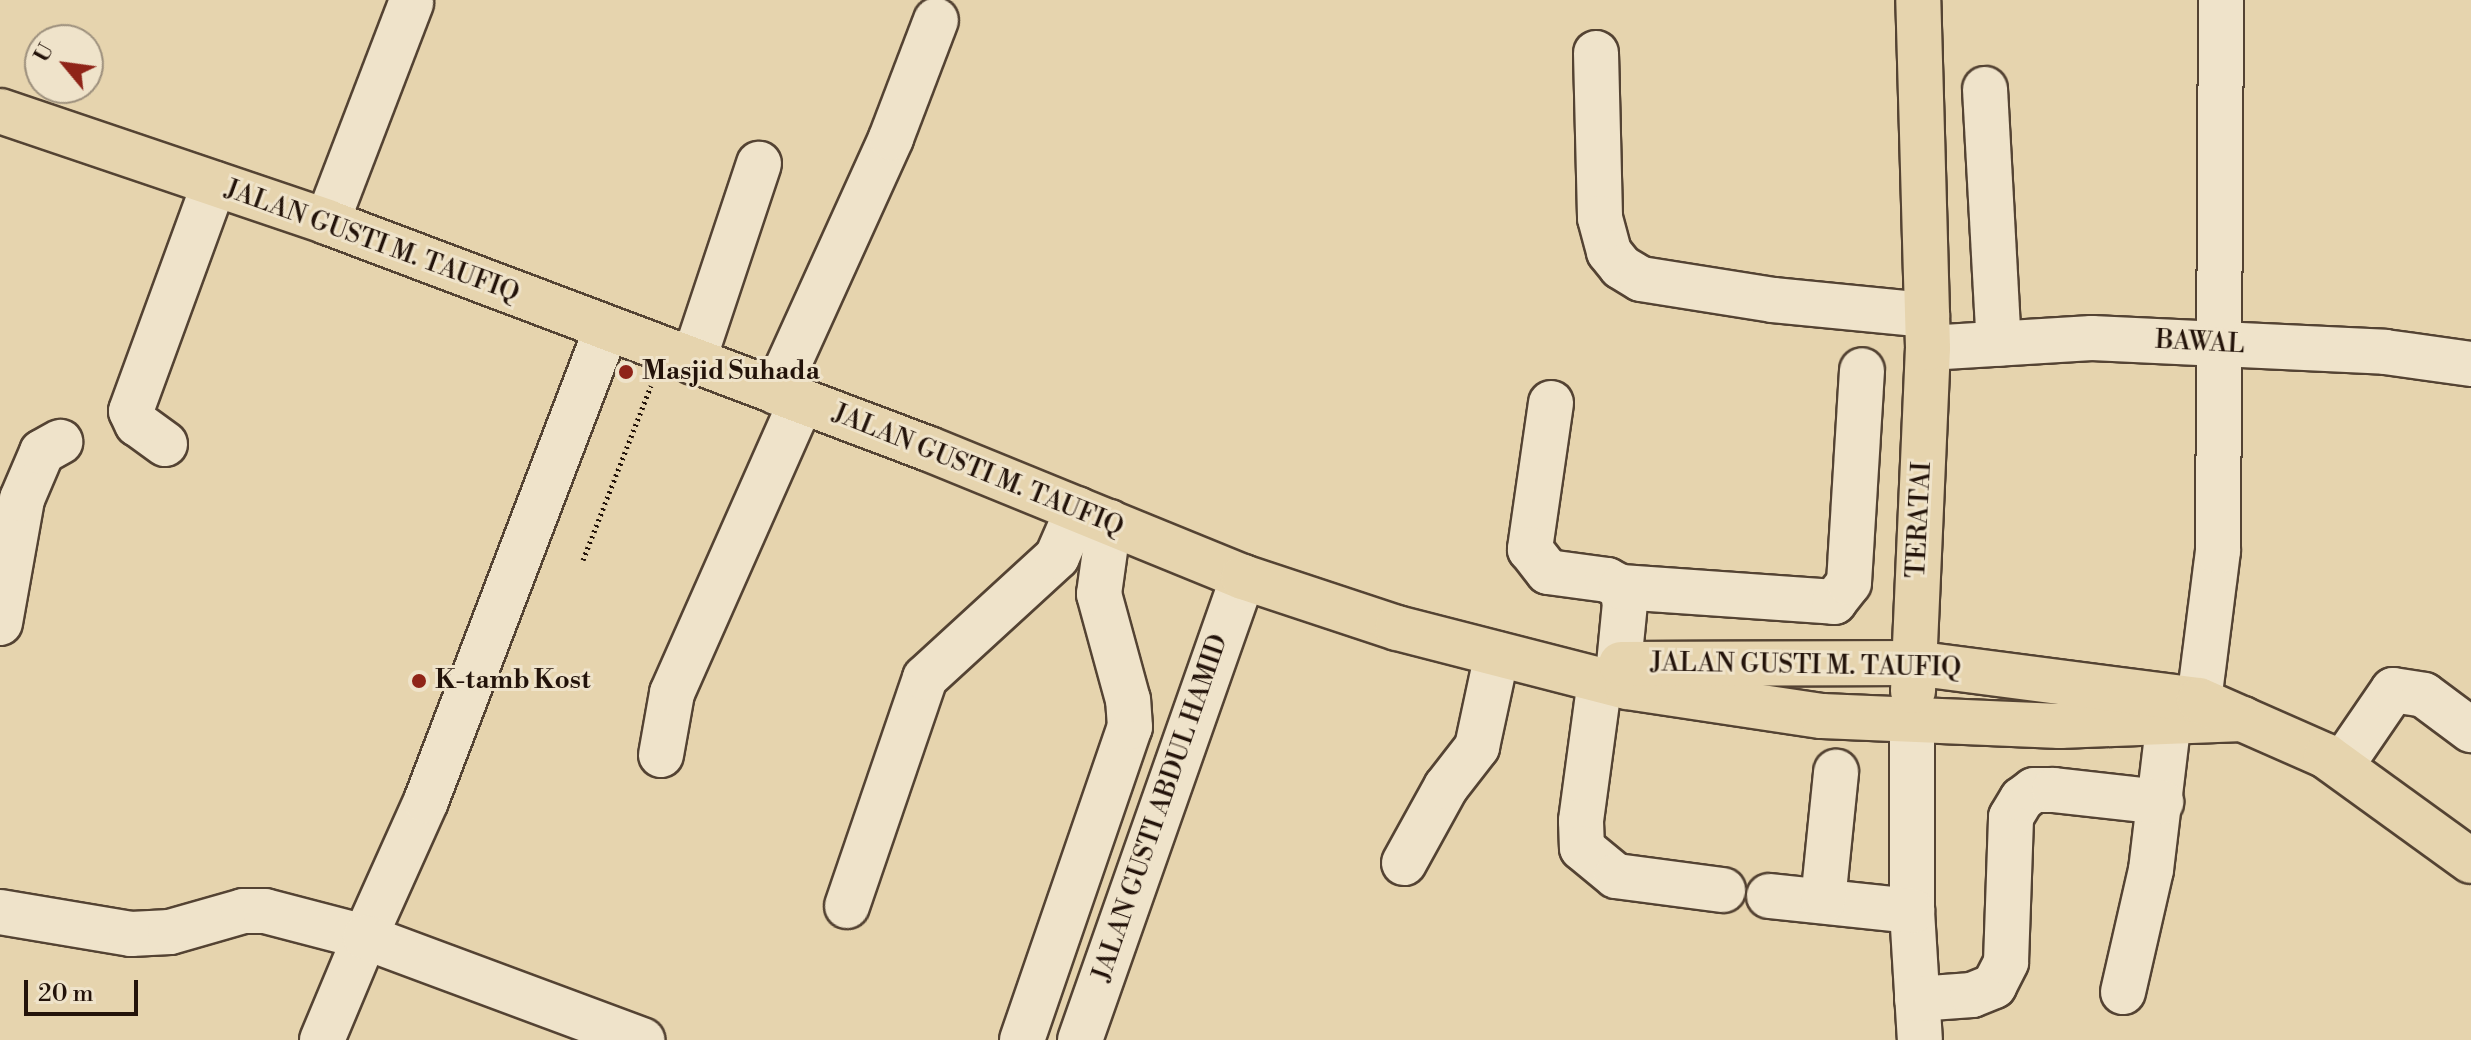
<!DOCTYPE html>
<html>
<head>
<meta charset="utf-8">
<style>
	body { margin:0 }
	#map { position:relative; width:2471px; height:1040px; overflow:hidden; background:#e6d4ae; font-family:"Libre Bodoni",serif }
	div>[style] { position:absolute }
	.path>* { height:5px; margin-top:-2.5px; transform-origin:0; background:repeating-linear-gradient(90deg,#23130a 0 2px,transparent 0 6px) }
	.roads { filter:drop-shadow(2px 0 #544333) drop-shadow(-2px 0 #544333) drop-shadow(0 2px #544333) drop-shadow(0 -2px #544333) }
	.minor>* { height:44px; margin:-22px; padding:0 22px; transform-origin:22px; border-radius:22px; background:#efe3ca }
	.major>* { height:44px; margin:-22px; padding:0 22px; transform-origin:22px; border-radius:22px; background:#e6d4ae }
	.dots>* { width:22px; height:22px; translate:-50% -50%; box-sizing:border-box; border:4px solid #efe3ca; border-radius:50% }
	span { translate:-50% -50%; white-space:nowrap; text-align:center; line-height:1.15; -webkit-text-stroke:6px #efe3ca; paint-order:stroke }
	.street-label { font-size:26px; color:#23130a }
	.poi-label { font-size:26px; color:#23130a; font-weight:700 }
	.left { translate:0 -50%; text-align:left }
	.north { position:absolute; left:24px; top:24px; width:80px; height:80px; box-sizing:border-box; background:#efe3ca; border:2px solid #9d907d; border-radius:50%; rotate:299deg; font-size:22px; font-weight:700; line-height:32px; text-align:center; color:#23130a }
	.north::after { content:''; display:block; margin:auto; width:28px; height:36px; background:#8f2418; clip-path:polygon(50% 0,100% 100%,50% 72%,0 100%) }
	.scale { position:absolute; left:24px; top:980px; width:114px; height:36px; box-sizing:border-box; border:4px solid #23130a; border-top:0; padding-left:10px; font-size:24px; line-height:28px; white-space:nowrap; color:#23130a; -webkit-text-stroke:6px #efe3ca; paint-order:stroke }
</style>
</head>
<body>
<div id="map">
	<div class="path">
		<i style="left:583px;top:560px;width:187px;rotate:-68.7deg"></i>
	</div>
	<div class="roads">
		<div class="minor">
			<i style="left:1596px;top:53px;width:165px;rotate:88.6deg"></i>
			<i style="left:1600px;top:218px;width:35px;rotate:75deg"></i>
			<i style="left:1609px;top:252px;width:19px;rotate:51deg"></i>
			<i style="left:1621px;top:267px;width:23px;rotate:31deg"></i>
			<i style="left:1641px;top:279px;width:134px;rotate:9deg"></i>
			<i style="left:1773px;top:300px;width:155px;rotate:5.6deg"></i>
			<i style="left:1985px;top:89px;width:255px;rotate:86.9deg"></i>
			<i style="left:327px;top:222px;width:235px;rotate:-69deg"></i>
			<i style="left:1928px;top:348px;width:164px;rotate:-3.5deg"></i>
			<i style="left:2092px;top:338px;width:293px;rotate:2.7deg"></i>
			<i style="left:2385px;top:352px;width:87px;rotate:7.9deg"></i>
			<i style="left:693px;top:362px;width:209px;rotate:-71.6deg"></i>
			<i style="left:776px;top:392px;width:279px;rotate:-65.6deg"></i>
			<i style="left:891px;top:138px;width:126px;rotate:-69.1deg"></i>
			<i style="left:1551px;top:403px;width:148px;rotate:98.2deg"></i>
			<i style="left:1530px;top:549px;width:29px;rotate:52deg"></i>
			<i style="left:1548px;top:572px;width:60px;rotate:7.7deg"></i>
			<i style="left:1607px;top:580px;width:16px;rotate:27deg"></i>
			<i style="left:1621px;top:587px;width:16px;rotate:76deg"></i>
			<i style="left:1625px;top:603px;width:61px;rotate:95.6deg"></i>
			<i style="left:165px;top:444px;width:34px;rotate:-144deg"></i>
			<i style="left:137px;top:424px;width:14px;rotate:-115deg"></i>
			<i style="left:131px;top:411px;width:242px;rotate:-69.9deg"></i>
			<i style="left:1621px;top:587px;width:214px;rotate:4deg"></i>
			<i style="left:1834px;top:602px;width:24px;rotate:-52deg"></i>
			<i style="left:1849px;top:583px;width:213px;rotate:-86.5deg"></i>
			<i style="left:0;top:623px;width:126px;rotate:-79.9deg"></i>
			<i style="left:22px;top:499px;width:51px;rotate:-66.9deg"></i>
			<i style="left:42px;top:452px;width:21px;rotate:-29deg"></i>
			<i style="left:1600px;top:680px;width:142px;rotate:97.7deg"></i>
			<i style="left:1581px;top:821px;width:27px;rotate:88deg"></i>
			<i style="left:1582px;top:848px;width:44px;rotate:39.5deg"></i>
			<i style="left:1616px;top:876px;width:108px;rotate:7.5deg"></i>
			<i style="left:2197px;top:717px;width:167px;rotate:-82.8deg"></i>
			<i style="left:2218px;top:551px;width:551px;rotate:-89.69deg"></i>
			<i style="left:1912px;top:722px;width:189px;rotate:90deg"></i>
			<i style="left:1912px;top:911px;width:129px;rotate:86.5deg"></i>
			<i style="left:661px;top:755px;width:63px;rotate:-79.9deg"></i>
			<i style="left:672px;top:693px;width:318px;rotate:-66.1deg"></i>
			<i style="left:2341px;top:766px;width:92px;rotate:-55.6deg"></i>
			<i style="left:2393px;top:690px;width:31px;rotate:9deg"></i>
			<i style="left:2424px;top:695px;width:59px;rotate:36.7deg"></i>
			<i style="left:1404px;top:863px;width:87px;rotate:-61.1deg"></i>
			<i style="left:1446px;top:787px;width:51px;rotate:-52.2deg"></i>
			<i style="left:1477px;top:747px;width:95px;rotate:-77.9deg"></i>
			<i style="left:1769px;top:896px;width:144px;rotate:6deg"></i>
			<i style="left:1823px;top:901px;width:130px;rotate:-84.2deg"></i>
			<i style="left:847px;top:906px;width:241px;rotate:-71.1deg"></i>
			<i style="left:925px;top:678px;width:179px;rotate:-42.5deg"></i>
			<i style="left:1057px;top:557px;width:52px;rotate:-66.4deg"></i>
			<i style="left:0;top:912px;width:133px;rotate:9.5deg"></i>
			<i style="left:131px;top:934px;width:39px;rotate:-3deg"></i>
			<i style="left:170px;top:932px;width:76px;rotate:-16deg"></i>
			<i style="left:243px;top:911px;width:22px"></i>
			<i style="left:265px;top:911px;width:103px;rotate:14.6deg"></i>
			<i style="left:365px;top:937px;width:149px;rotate:-65.8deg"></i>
			<i style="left:426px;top:801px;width:504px;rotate:-69.08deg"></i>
			<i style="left:2123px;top:992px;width:125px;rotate:-77.1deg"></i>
			<i style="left:2151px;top:870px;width:151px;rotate:-83.2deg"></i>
			<i style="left:1917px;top:999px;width:55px;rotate:-4.2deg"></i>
			<i style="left:1972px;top:995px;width:24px;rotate:-22deg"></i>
			<i style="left:1994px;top:986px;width:27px;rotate:-63deg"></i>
			<i style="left:2006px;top:962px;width:145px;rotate:-88deg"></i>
			<i style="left:2011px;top:817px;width:21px;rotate:-59deg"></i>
			<i style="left:2022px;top:799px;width:15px;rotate:-37deg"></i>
			<i style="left:2034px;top:790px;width:20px"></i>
			<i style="left:2054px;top:790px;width:108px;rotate:6.4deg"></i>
			<i style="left:322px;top:1040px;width:112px;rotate:-67.3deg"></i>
			<i style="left:365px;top:937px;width:296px;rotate:20.4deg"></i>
			<i style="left:1022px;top:1040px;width:331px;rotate:-71deg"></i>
			<i style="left:1130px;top:727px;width:27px;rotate:-94deg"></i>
			<i style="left:1128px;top:700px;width:110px;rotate:-105.3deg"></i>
			<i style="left:1099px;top:594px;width:73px;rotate:-82.1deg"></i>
			<i style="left:1080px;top:1040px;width:491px;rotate:-70.6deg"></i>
		</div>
		<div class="major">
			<i style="left:0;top:111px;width:345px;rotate:18.7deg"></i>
			<i style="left:327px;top:222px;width:643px;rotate:20.66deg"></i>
			<i style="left:929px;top:449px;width:339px;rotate:22.2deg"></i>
			<i style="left:1243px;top:577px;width:162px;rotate:18.3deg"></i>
			<i style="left:1397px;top:628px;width:237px;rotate:14.4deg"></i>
			<i style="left:1627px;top:687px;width:197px;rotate:8.5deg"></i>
			<i style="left:1822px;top:716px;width:238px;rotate:2.4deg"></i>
			<i style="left:2060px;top:726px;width:183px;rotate:-2.2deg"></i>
			<i style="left:1621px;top:664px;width:292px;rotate:-0.2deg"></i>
			<i style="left:1913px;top:663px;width:288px;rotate:7.4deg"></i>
			<i style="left:2199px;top:700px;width:139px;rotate:23.8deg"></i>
			<i style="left:2326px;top:756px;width:179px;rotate:35.9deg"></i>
			<i style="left:1913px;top:691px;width:343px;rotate:-87.5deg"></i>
			<i style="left:1928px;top:348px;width:348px;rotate:-91.6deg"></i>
		</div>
	</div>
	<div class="dots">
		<i style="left:626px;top:372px;background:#8f2418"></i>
		<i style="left:419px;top:681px;background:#8f2418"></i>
	</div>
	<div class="street-label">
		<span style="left:372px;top:242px;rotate:20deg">JALAN GUSTI M. TAUFIQ</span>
		<span style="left:2200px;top:343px;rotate:3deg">BAWAL</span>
		<span style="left:978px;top:471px;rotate:22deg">JALAN GUSTI M. TAUFIQ</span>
		<span style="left:1920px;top:520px;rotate:-87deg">TERATAI</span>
		<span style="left:1806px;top:666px;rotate:1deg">JALAN GUSTI M. TAUFIQ</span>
		<span style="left:1161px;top:808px;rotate:-71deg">JALAN GUSTI ABDUL HAMID</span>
	</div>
	<div class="poi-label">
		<span class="left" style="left:642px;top:372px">Masjid Suhada</span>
		<span class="left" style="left:435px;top:681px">K-tamb Kost</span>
	</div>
	<div class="north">U</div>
	<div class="scale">20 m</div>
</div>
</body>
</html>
